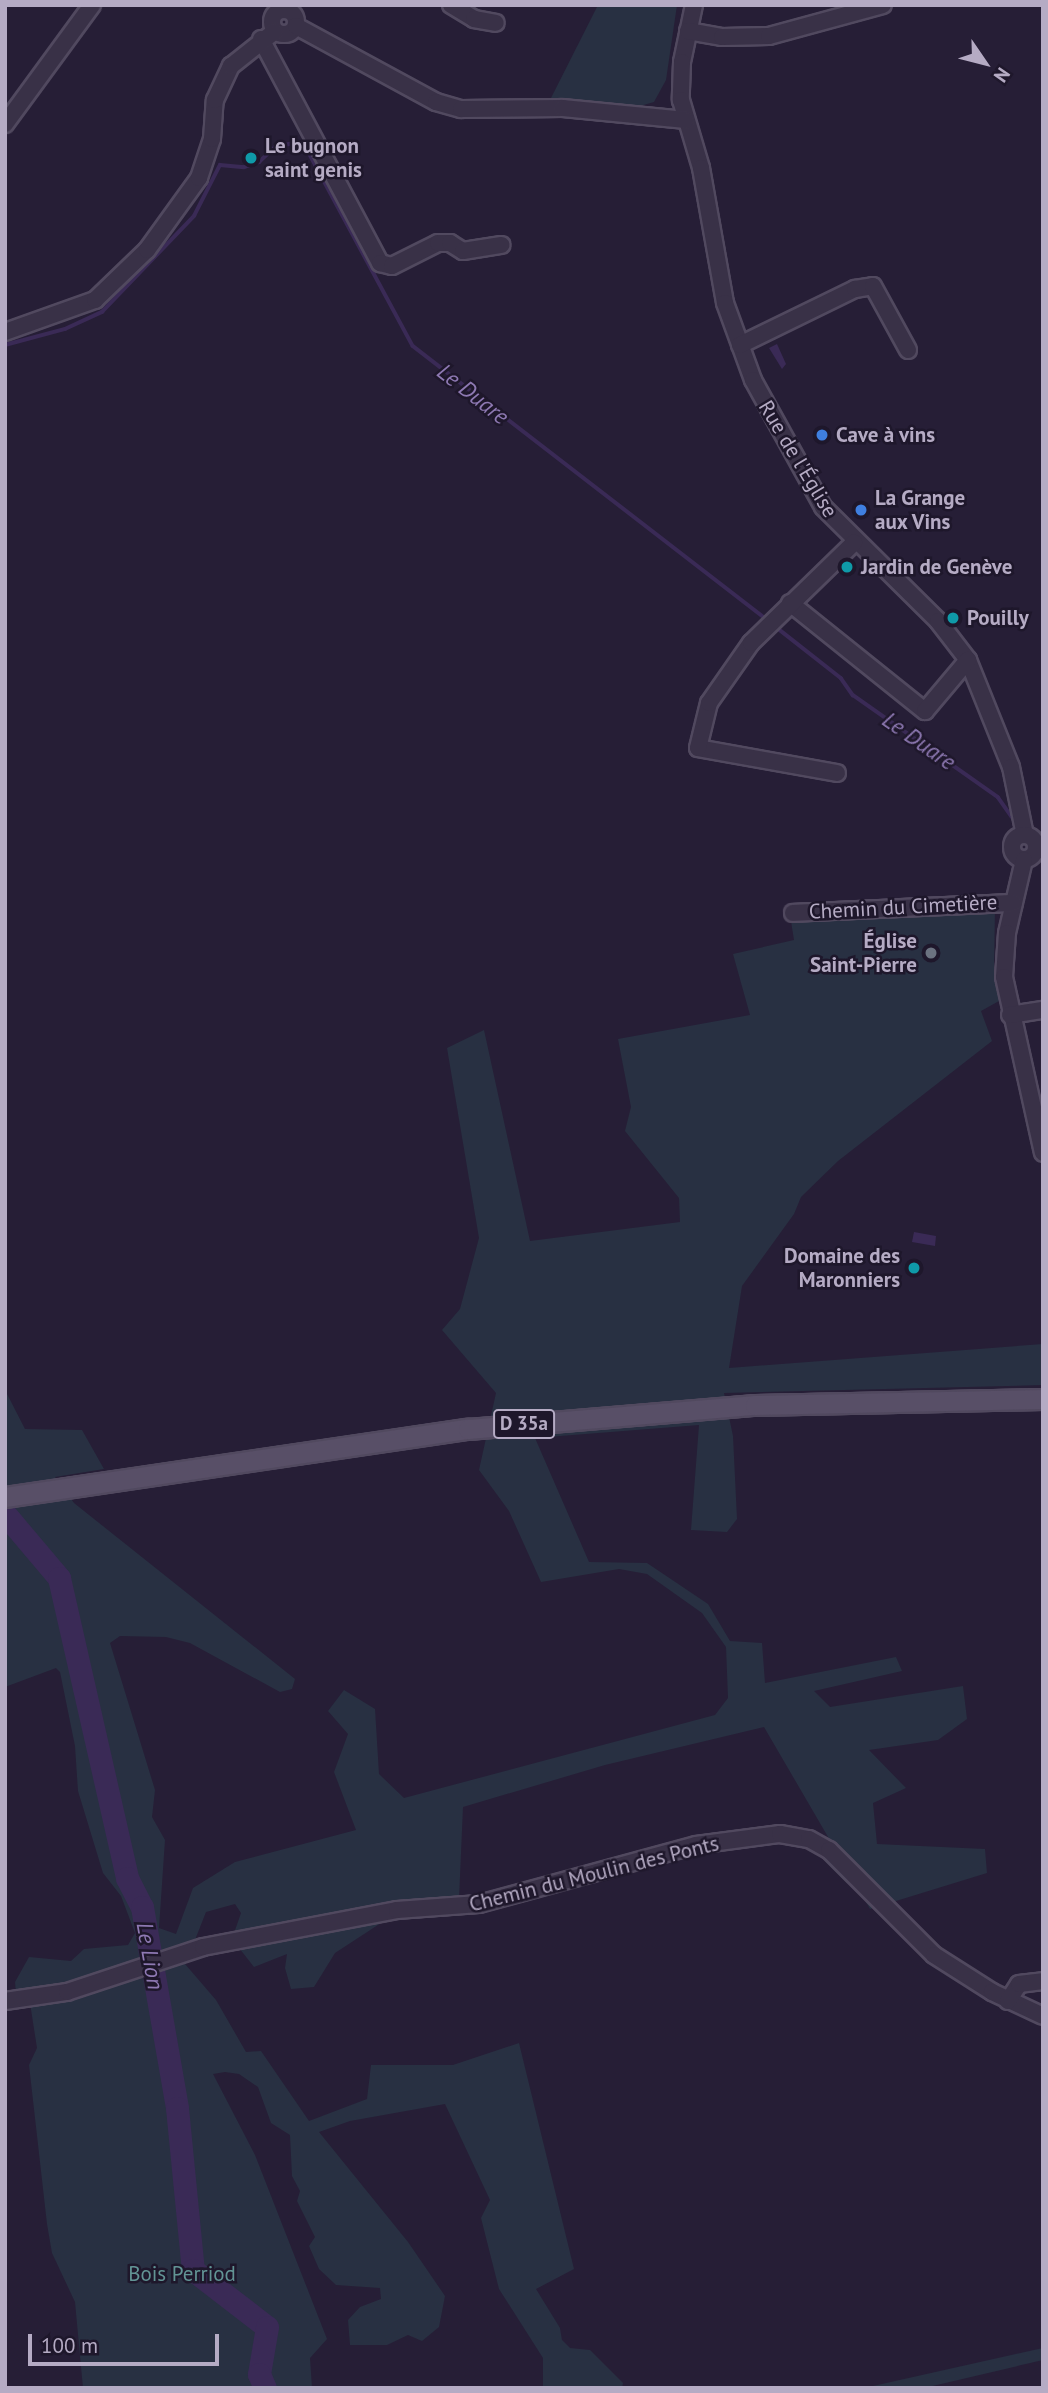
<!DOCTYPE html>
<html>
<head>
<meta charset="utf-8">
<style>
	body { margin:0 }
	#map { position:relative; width:1048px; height:2393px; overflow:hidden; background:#261e36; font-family:"PT Sans",sans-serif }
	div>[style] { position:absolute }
	.green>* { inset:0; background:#283042 }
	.water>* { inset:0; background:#3a2a56 }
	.stream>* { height:3.5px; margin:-1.75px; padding:0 1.75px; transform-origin:1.75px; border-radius:1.75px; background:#3a2a56 }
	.river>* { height:23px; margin:-11.5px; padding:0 11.5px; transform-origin:11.5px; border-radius:11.5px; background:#3a2a56 }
	.roads { filter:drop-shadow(2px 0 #51495f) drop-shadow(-2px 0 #51495f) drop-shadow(0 2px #51495f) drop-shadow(0 -2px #51495f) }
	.minor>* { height:16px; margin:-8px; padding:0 8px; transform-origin:8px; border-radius:8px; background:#393147 }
	.minor>.ring { margin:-8px; padding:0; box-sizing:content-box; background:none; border:16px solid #393147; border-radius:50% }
	.major>* { height:19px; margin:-9.5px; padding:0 9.5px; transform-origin:9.5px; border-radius:9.5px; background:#584f67 }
	.dots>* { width:19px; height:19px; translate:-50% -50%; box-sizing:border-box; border:4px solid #1e172b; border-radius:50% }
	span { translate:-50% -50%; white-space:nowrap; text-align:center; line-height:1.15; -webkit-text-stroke:5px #1e172b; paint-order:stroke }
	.shield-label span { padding:2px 5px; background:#1e172b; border:2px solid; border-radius:5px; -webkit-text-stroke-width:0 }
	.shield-label { font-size:19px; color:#b5abc4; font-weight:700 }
	.poi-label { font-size:21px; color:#b5abc4; font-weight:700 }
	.left { translate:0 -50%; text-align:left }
	.right { translate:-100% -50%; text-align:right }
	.street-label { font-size:21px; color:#b5abc4 }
	.park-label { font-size:21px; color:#629495 }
	.water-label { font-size:23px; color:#8e79b3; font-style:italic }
	.frame { position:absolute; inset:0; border:7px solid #b5abc4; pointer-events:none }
	.north { position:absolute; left:950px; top:28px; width:70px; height:70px; -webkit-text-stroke:5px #1e172b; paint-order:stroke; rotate:125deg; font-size:19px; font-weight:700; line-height:28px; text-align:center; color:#b5abc4 }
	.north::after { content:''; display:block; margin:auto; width:24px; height:32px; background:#b5abc4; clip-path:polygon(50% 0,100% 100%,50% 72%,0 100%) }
	.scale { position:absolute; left:28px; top:2334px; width:191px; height:32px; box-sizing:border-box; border:4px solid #b5abc4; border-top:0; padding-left:9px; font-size:21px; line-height:24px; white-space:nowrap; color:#b5abc4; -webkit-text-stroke:5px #1e172b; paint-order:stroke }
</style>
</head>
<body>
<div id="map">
	<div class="green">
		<i style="clip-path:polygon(598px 5px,677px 5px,666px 80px,654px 102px,633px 108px,551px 98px)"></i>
		<i style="clip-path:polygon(955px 907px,995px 907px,994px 972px,999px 1001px,981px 1011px,992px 1041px,838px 1161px,801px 1197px,794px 1214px,742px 1286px,729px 1368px,1043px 1344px,1043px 1385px,724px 1393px,733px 1436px,737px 1519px,727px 1532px,691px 1530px,699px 1425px,535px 1438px,589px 1562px,647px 1563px,708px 1604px,730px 1641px,762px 1643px,765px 1683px,896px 1657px,902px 1671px,814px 1691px,830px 1707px,963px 1686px,967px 1719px,938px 1740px,869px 1750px,906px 1788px,873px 1803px,877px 1844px,985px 1849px,987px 1873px,870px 1909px,764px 1727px,605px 1765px,463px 1807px,459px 1899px,407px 1906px,335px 1953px,314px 1987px,291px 1989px,285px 1968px,287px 1954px,254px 1967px,232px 1939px,241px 1913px,235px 1904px,206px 1912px,193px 1945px,198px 1953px,185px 1964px,216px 2000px,246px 2052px,261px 2051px,309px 2121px,367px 2099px,371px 2065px,453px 2065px,519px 2043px,574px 2269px,536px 2289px,560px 2328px,562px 2340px,570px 2348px,590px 2350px,623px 2383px,622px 2388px,543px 2386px,543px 2358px,499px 2289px,481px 2218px,490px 2200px,445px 2104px,350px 2121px,319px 2132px,408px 2242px,445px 2296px,439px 2327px,422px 2341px,408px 2335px,387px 2345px,350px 2345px,348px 2320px,360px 2307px,381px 2299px,380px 2288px,336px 2285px,319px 2269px,309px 2246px,315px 2237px,297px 2201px,300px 2191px,292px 2176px,290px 2135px,271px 2123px,258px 2087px,239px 2074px,225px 2072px,213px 2074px,255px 2155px,327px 2339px,310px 2358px,312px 2388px,83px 2388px,75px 2302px,52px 2253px,47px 2224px,29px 2065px,37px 2048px,30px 2003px,16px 1993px,15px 1982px,29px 1957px,71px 1961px,84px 1949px,128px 1945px,135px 1933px,121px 1896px,103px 1873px,78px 1791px,75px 1746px,60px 1672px,56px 1668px,5px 1687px,5px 1390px,25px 1429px,82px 1430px,104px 1469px,55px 1477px,74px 1503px,295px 1679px,292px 1689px,280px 1692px,190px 1643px,166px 1637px,120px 1636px,110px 1643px,155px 1790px,152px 1817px,165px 1840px,159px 1928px,176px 1934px,193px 1888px,235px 1862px,356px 1830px,334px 1772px,348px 1734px,328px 1711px,344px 1690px,375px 1709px,379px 1774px,404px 1798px,715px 1715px,728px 1698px,726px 1647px,702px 1613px,647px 1574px,619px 1569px,541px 1582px,509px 1511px,479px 1470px,496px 1393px,442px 1330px,460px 1309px,479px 1238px,447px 1048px,484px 1030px,530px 1241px,680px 1222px,679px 1198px,625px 1131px,631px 1107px,618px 1039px,750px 1015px,733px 954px,794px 940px,791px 921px)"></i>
		<i style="clip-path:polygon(1043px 2348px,1043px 2360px,924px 2388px,864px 2388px)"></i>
	</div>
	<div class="water">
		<i style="clip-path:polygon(777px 344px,786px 364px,782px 369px,769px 348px)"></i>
		<i style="clip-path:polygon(914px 1232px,936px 1236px,935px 1246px,912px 1242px)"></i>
	</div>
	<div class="stream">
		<i style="left:5px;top:345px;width:62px;rotate:-14.9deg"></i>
		<i style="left:65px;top:329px;width:41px;rotate:-24.7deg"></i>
		<i style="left:102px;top:312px;width:133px;rotate:-46.2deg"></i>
		<i style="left:194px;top:216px;width:57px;rotate:-63deg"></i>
		<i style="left:220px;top:165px;width:24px;rotate:5deg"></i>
		<i style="left:244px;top:167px;width:16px;rotate:-18deg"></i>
		<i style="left:259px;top:162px;width:22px;rotate:-43deg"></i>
		<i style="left:275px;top:147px;width:19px;rotate:-12deg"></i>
		<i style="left:294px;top:143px;width:16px;rotate:30deg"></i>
		<i style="left:308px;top:151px;width:221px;rotate:61.7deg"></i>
		<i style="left:413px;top:346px;width:448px;rotate:37.7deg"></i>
		<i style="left:776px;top:627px;width:83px;rotate:38.1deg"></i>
		<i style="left:841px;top:678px;width:21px;rotate:55deg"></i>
		<i style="left:853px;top:695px;width:177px;rotate:35.1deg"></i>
		<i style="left:998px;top:797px;width:24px;rotate:55deg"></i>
	</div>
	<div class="river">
		<i style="left:5px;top:1514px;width:84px;rotate:49.8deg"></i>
		<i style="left:59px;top:1578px;width:308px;rotate:77.2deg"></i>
		<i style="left:127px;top:1878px;width:33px;rotate:63deg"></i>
		<i style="left:142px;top:1907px;width:204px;rotate:80.1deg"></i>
		<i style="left:177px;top:2108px;width:163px;rotate:84.4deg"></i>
		<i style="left:193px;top:2270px;width:93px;rotate:37.6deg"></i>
		<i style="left:267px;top:2327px;width:48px;rotate:99.7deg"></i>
		<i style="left:259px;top:2374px;width:15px;rotate:67deg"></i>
	</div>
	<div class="roads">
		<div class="minor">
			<i style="left:451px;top:5px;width:27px;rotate:31deg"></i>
			<i style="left:474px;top:19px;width:22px;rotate:10deg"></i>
			<i style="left:694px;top:5px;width:58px;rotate:101.9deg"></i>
			<i style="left:682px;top:62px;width:38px;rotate:92deg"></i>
			<i style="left:681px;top:100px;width:71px;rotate:73.6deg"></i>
			<i style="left:701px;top:168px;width:137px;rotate:79.9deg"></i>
			<i style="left:725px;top:303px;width:82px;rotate:70deg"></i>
			<i style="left:753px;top:380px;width:145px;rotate:61.1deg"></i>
			<i style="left:823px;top:507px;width:162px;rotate:44.7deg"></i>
			<i style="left:938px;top:621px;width:49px;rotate:52.4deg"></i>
			<i style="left:968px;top:660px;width:115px;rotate:68.1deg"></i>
			<i style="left:1011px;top:767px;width:69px;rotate:78.4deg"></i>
			<i class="ring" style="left:272px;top:10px;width:8px;height:8px"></i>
			<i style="left:296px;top:26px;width:159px;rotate:28.5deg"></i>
			<i style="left:436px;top:102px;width:26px;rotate:16deg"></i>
			<i style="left:461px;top:109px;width:102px;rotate:-0.6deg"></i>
			<i style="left:563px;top:108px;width:123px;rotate:5.6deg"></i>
			<i style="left:688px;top:31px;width:35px;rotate:10deg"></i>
			<i style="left:722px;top:37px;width:47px;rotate:-1.2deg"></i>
			<i style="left:769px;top:36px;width:118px;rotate:-15.2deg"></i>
			<i style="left:261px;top:39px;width:254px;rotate:62deg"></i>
			<i style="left:380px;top:263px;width:12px;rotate:14deg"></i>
			<i style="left:392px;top:266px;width:51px;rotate:-26.6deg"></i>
			<i style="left:438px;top:243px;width:12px"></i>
			<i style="left:450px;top:243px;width:15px;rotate:32deg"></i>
			<i style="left:463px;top:251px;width:39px;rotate:-9deg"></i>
			<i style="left:5px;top:124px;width:147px;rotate:-53.8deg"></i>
			<i style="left:5px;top:332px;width:96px;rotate:-19.6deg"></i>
			<i style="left:95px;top:300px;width:72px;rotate:-43.9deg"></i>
			<i style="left:147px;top:250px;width:89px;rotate:-54.2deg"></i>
			<i style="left:199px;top:178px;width:41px;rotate:-71.6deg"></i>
			<i style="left:212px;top:139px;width:39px;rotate:-86deg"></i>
			<i style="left:215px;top:100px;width:38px;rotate:-65deg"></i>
			<i style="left:231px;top:66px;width:56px;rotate:-38.5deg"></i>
			<i style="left:740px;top:345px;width:128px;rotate:-26deg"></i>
			<i style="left:855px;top:289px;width:18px;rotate:-9deg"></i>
			<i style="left:873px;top:286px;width:73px;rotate:61.3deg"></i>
			<i style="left:790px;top:603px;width:173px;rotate:38.7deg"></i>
			<i style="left:925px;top:711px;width:67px;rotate:-49.9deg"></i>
			<i style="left:837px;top:773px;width:141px;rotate:-169.8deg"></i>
			<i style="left:698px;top:748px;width:46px;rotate:-76.3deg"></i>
			<i style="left:709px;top:703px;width:73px;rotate:-55deg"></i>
			<i style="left:751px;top:643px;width:144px;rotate:-44.2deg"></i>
			<i class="ring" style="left:1012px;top:835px;width:8px;height:8px"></i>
			<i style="left:1024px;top:860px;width:75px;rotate:103.1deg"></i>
			<i style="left:1007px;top:933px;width:44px;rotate:93.9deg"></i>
			<i style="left:1004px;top:977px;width:180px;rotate:77.5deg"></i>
			<i style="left:793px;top:913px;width:221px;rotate:-2.6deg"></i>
			<i style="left:1010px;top:1015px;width:33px;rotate:-9deg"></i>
			<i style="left:5px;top:2001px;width:63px;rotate:-8.3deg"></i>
			<i style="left:67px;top:1992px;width:143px;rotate:-18.3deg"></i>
			<i style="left:203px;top:1947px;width:197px;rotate:-10.8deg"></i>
			<i style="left:397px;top:1910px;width:82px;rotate:-4.2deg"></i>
			<i style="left:479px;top:1904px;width:225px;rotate:-15.2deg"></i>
			<i style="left:696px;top:1845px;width:85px;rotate:-7.5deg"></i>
			<i style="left:780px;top:1834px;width:29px;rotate:10deg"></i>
			<i style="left:809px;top:1839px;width:23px;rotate:29deg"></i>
			<i style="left:829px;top:1850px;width:148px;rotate:45deg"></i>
			<i style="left:934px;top:1955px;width:69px;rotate:32.5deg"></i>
			<i style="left:992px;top:1992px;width:56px;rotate:25.2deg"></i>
			<i style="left:1008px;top:2001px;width:20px;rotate:-57deg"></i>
			<i style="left:1019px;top:1984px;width:24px;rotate:-7deg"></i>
		</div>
		<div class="major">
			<i style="left:5px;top:1497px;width:468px;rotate:-8.4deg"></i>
			<i style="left:468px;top:1429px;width:288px;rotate:-4.8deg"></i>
			<i style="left:755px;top:1405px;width:288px;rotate:-1.2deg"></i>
		</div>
	</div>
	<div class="dots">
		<i style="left:251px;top:158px;background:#0f9aa8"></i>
		<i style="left:822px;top:435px;background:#3f7fe0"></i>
		<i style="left:861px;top:510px;background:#3f7fe0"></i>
		<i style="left:847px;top:567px;background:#0f9aa8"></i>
		<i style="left:953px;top:618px;background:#0f9aa8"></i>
		<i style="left:931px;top:953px;background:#6b7280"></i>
		<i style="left:914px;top:1268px;background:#0f9aa8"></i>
	</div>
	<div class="shield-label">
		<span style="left:524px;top:1424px">D 35a</span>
	</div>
	<div class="poi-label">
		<span class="left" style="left:265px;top:158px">Le bugnon<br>saint genis</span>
		<span class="left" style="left:836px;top:435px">Cave à vins</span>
		<span class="left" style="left:875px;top:510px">La Grange<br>aux Vins</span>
		<span class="left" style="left:861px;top:567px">Jardin de Genève</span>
		<span class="left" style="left:967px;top:618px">Pouilly</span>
		<span class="right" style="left:917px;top:953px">Église<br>Saint-Pierre</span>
		<span class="right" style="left:900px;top:1268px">Domaine des<br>Maronniers</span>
	</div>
	<div class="street-label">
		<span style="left:798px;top:459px;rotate:59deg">Rue de l'Église</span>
		<span style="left:903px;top:907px;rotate:-3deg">Chemin du Cimetière</span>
		<span style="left:594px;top:1874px;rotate:-14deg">Chemin du Moulin des Ponts</span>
	</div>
	<div class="park-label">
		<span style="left:182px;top:2274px">Bois Perriod</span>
	</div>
	<div class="water-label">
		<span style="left:473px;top:394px;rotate:38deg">Le Duare</span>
		<span style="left:919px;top:741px;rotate:35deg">Le Duare</span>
		<span style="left:150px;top:1956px;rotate:80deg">Le Lion</span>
	</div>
	<div class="frame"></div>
	<div class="north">N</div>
	<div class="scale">100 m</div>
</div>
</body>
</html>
